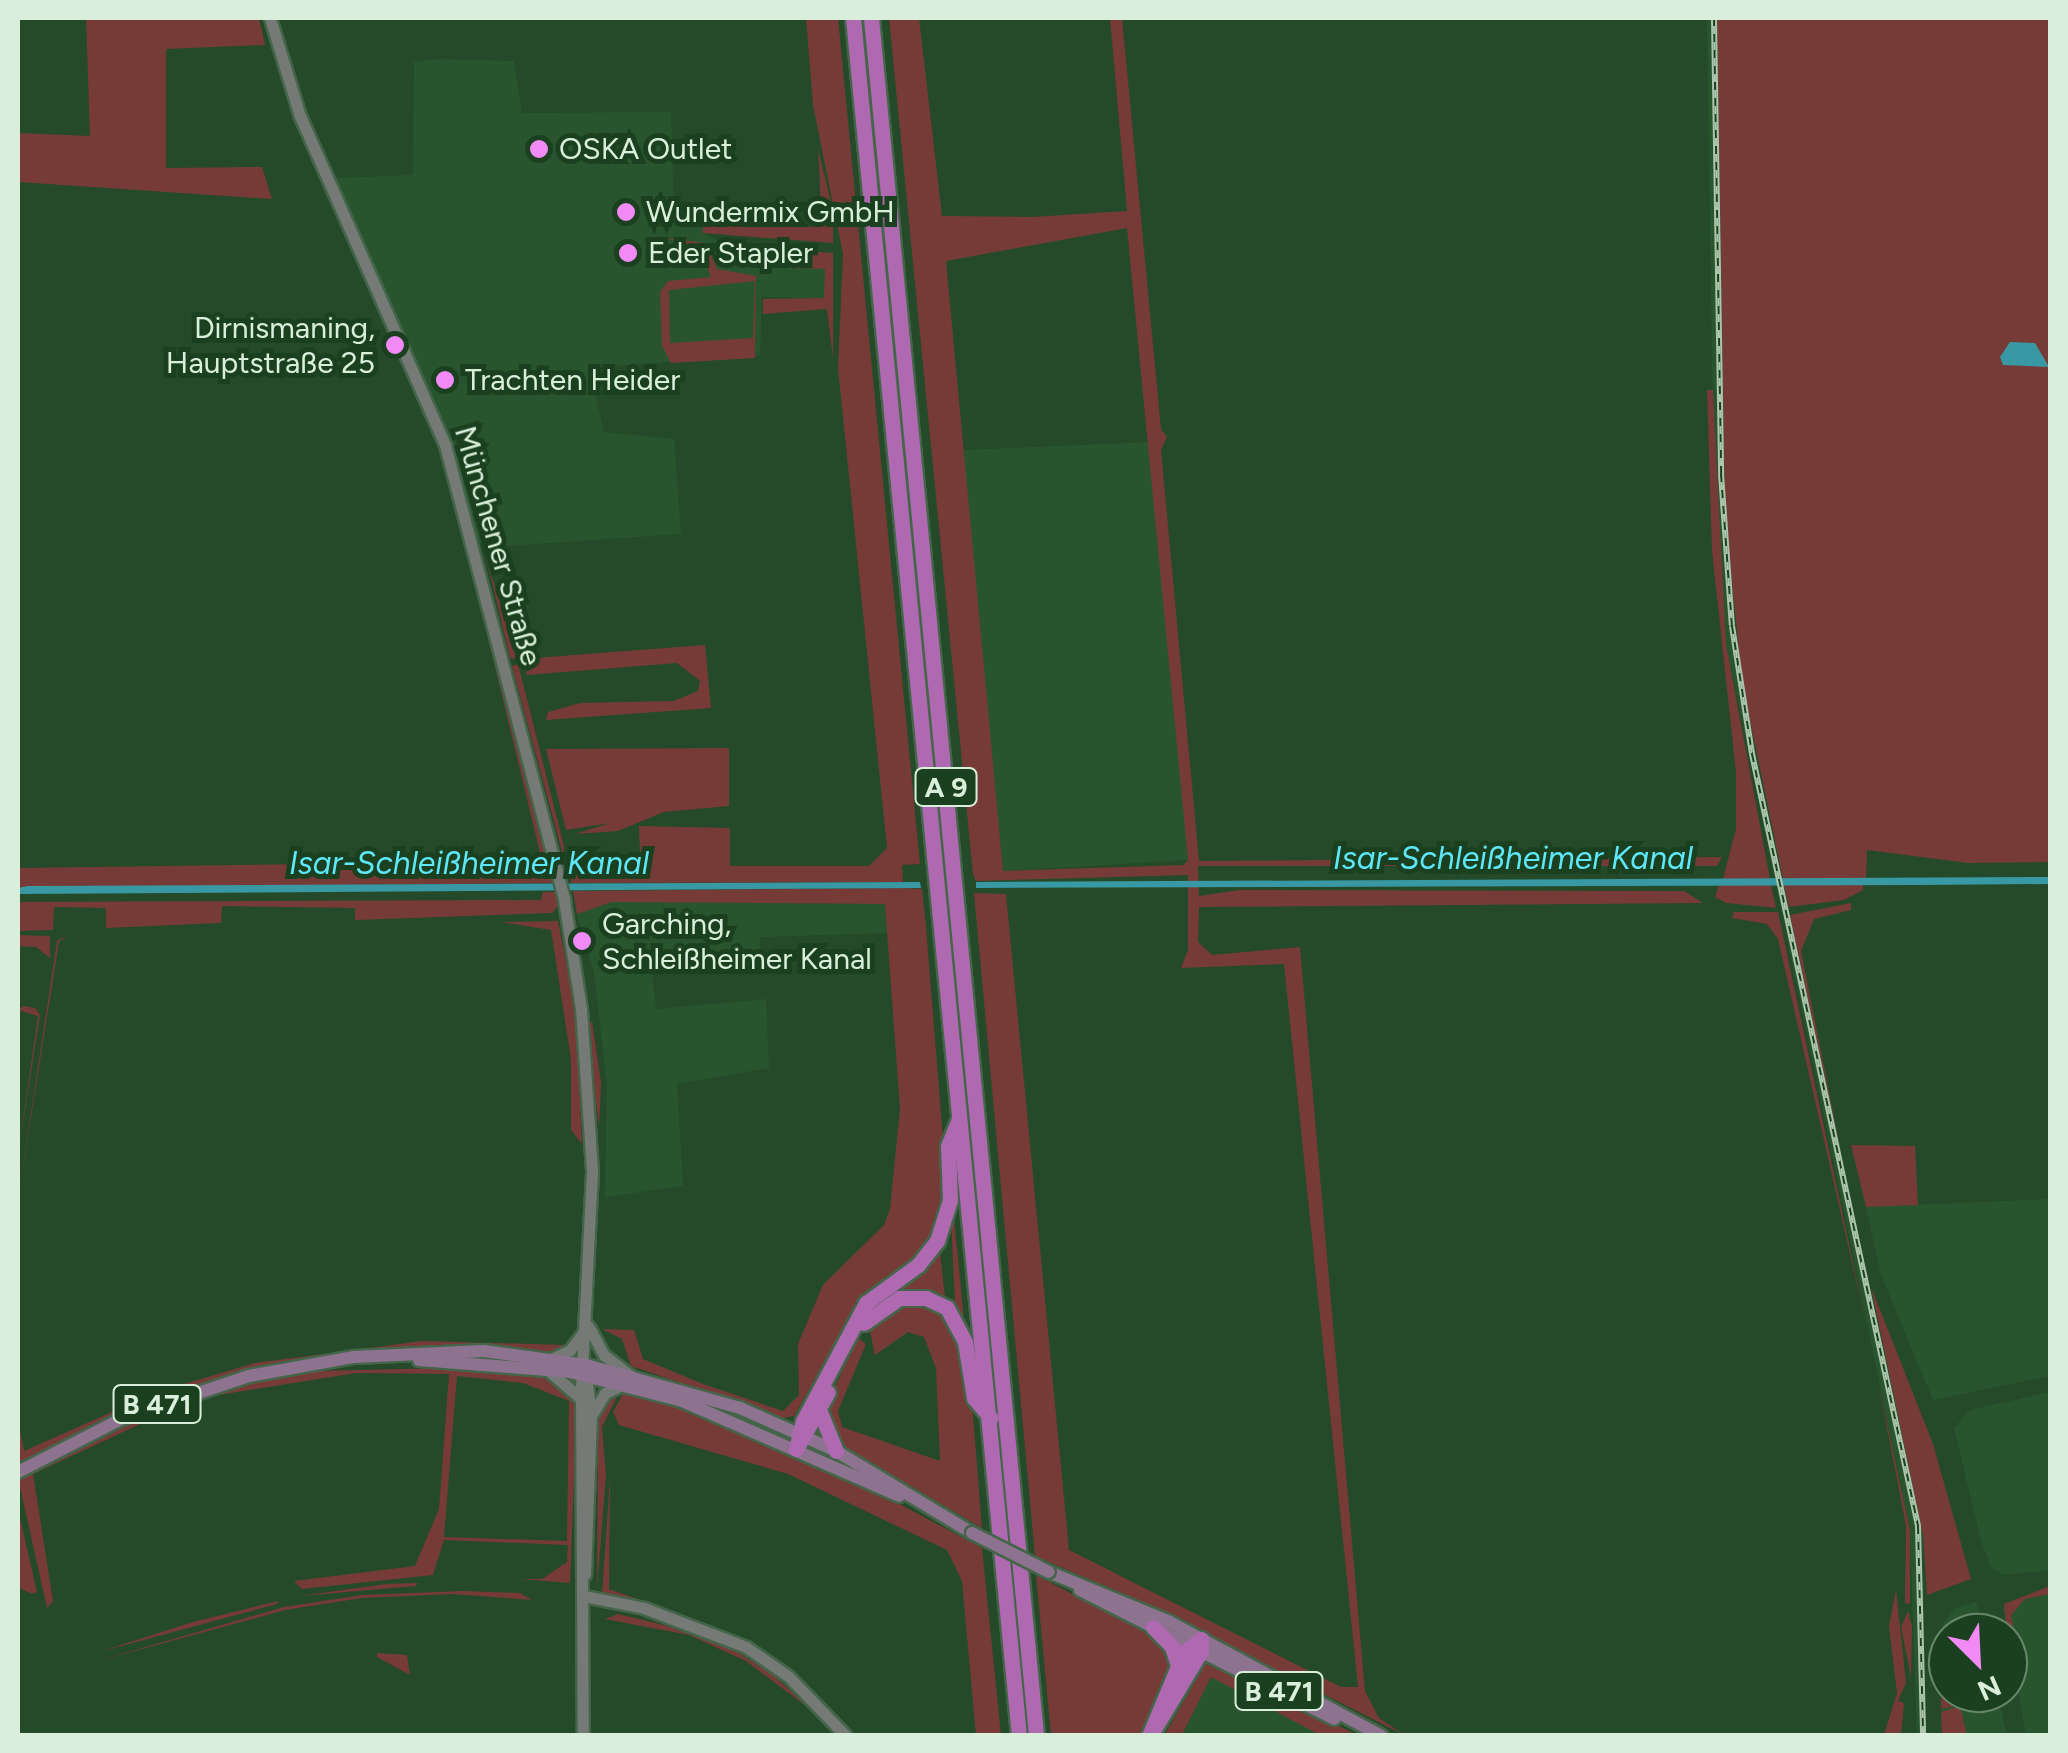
<!DOCTYPE html>
<html>
<head>
<meta charset="utf-8">
<style>
	body { margin:0 }
	#map { position:relative; width:2068px; height:1753px; overflow:hidden; background:#254a29; font-family:Figtree,sans-serif }
	div>[style] { position:absolute }
	.built>* { inset:0; background:#29552e }
	.green>* { inset:0; background:#763b36 }
	.water>* { inset:0; background:#3899a4 }
	.roads { filter:drop-shadow(2px 0 #446549) drop-shadow(-2px 0 #446549) drop-shadow(0 2px #446549) drop-shadow(0 -2px #446549) }
	.secondary>* { height:11px; margin:-5.5px; padding:0 5.5px; transform-origin:5.5px; border-radius:5.5px; background:#757a77 }
	.primary>* { height:12px; margin:-6px; padding:0 6px; transform-origin:6px; border-radius:6px; background:#8e7390 }
	.highway>* { height:15px; margin:-7.5px; padding:0 7.5px; transform-origin:7.5px; border-radius:7.5px; background:#af69b1 }
	.rail>* { height:6px; margin-top:-3px; transform-origin:0; background:repeating-linear-gradient(90deg,#1b401f 0 8px,#acc5ad 0 16px); box-sizing:border-box; border-block:2px solid #acc5ad }
	.bridges { filter:drop-shadow(2px 0 #446549) drop-shadow(-2px 0 #446549) drop-shadow(0 2px #446549) drop-shadow(0 -2px #446549) }
	.primary-bridge>* { height:12px; margin:-6px; padding:0 6px; transform-origin:6px; border-radius:6px; background:#8e7390 }
	.dots>* { width:28px; height:28px; translate:-50% -50%; box-sizing:border-box; border:5px solid #1b401f; border-radius:50% }
	span { translate:-50% -50%; white-space:nowrap; text-align:center; line-height:1.15; -webkit-text-stroke:10px #1b401f; paint-order:stroke }
	.shield-label span { padding:2px 8px; background:#1b401f; border:2px solid; border-radius:8px; -webkit-text-stroke-width:0 }
	.shield-label { font-size:28px; color:#daefdb; font-weight:700 }
	.poi-label { font-size:30px; color:#daefdb }
	.left { translate:0 -50%; text-align:left }
	.right { translate:-100% -50%; text-align:right }
	.street-label { font-size:30px; color:#daefdb }
	.water-label { font-size:32px; color:#5de7f8; font-style:italic }
	.frame { position:absolute; inset:0; border:20px solid #daefdb; pointer-events:none }
	.north { position:absolute; left:1928px; top:1613px; width:100px; height:100px; box-sizing:border-box; background:#1b401f; border:2px solid #67866a; border-radius:50%; rotate:156deg; font-size:28px; font-weight:700; line-height:40px; text-align:center; color:#daefdb }
	.north::after { content:''; display:block; margin:auto; width:35px; height:45px; background:#f18af4; clip-path:polygon(50% 0,100% 100%,50% 72%,0 100%) }
</style>
</head>
<body>
<div id="map">
	<div class="built">
		<i style="clip-path:polygon(1707px 18px,1717px 18px,1724px 477px,1737px 642px,1762px 791px,1923px 1535px,1925px 1735px,1917px 1735px,1910px 1530px,1726px 644px,1714px 488px)"></i>
		<i style="clip-path:polygon(439px 59px,514px 61px,522px 113px,671px 112px,674px 226px,703px 225px,703px 233px,726px 245px,719px 247px,736px 267px,825px 268px,825px 298px,762px 297px,760px 355px,589px 368px,604px 432px,674px 439px,681px 534px,488px 547px,469px 540px,460px 478px,438px 413px,333px 178px,413px 175px,414px 62px)"></i>
		<i style="clip-path:polygon(1151px 442px,1188px 860px,1003px 871px,962px 450px)"></i>
		<i style="clip-path:polygon(612px 902px,885px 904px,887px 933px,760px 937px,761px 953px,651px 963px,656px 1009px,766px 999px,769px 1068px,677px 1084px,683px 1186px,605px 1197px,607px 1083px,594px 973px,577px 914px)"></i>
		<i style="clip-path:polygon(2050px 1199px,2050px 1376px,1933px 1400px,1881px 1275px,1866px 1207px)"></i>
		<i style="clip-path:polygon(2050px 1392px,2050px 1570px,2003px 1575px,1991px 1566px,1981px 1541px,1954px 1428px,1970px 1410px)"></i>
		<i style="clip-path:polygon(2050px 1586px,2050px 1735px,2026px 1735px,2003px 1608px)"></i>
		<i style="clip-path:polygon(1976px 1602px,1984px 1633px,1948px 1633px,1948px 1693px,1997px 1693px,2007px 1735px,1942px 1736px,1943px 1623px,1956px 1608px)"></i>
		<i style="clip-path:polygon(1211px 1676px,1323px 1736px,1182px 1736px)"></i>
	</div>
	<div class="green">
		<i style="clip-path:polygon(86px 18px,259px 18px,265px 45px,166px 49px,166px 168px,262px 167px,272px 199px,18px 182px,18px 133px,90px 136px)"></i>
		<i style="clip-path:polygon(806px 18px,838px 18px,920px 864px,902px 865px,903px 882px,571px 883px,570px 875px,580px 867px,598px 869px,602px 878px,613px 870px,621px 879px,641px 879px,639px 826px,730px 828px,730px 866px,869px 866px,887px 848px,838px 368px,843px 254px,813px 105px)"></i>
		<i style="clip-path:polygon(evenodd,889px 18px,919px 18px,942px 216px,1032px 217px,1127px 211px,1110px 18px,1122px 18px,1161px 429px,1167px 437px,1161px 450px,1199px 861px,1722px 857px,1717px 866px,1198px 866px,1199px 896px,1239px 890px,1684px 891px,1703px 903px,1199px 907px,1198px 942px,1212px 955px,1300px 947px,1365px 1691px,1379px 1718px,1404px 1735px,1142px 1602px,1035px 1556px,974px 893px,1006px 894px,1069px 1550px,1341px 1687px,1358px 1687px,1284px 964px,1181px 968px,1188px 950px,1188px 875px,976px 881px,973px 874px,889px 18px,1127px 228px,1188px 860px,1184px 865px,1003px 871px,946px 261px,1127px 228px)"></i>
		<i style="clip-path:polygon(1717px 18px,2050px 18px,2050px 862px,1968px 863px,1867px 850px,1866px 879px,1783px 879px,1742px 682px,1725px 511px)"></i>
		<i style="clip-path:polygon(818px 149px,833px 211px,833px 243px,703px 233px,703px 225px,822px 227px)"></i>
		<i style="clip-path:polygon(876px 194px,882px 194px,953px 930px,948px 930px)"></i>
		<i style="clip-path:polygon(evenodd,666px 238px,706px 243px,717px 269px,756px 276px,755px 358px,671px 363px,662px 346px,660px 292px,668px 281px,711px 277px,700px 248px,666px 238px,755px 281px,753px 338px,670px 343px,669px 290px,755px 281px)"></i>
		<i style="clip-path:polygon(731px 245px,833px 253px,833px 359px,827px 309px,763px 314px,763px 299px,824px 298px,825px 269px,722px 265px,719px 247px)"></i>
		<i style="clip-path:polygon(1707px 390px,1713px 390px,1726px 644px,1770px 879px,1723px 879px,1736px 829px,1736px 772px,1712px 551px)"></i>
		<i style="clip-path:polygon(485px 553px,516px 658px,515px 659px,510px 658px)"></i>
		<i style="clip-path:polygon(468px 555px,546px 835px,544px 875px,552px 874px,553px 883px,18px 888px,18px 868px,542px 861px)"></i>
		<i style="clip-path:polygon(705px 645px,711px 708px,546px 720px,548px 712px,580px 703px,674px 701px,698px 691px,700px 681px,677px 663px,527px 675px,522px 659px)"></i>
		<i style="clip-path:polygon(518px 664px,564px 846px,564px 859px,512px 666px)"></i>
		<i style="clip-path:polygon(729px 748px,729px 806px,664px 812px,618px 831px,575px 834px,610px 823px,566px 830px,546px 749px)"></i>
		<i style="clip-path:polygon(1719px 885px,1771px 885px,1776px 908px,1726px 903px,1715px 897px)"></i>
		<i style="clip-path:polygon(1784px 885px,1863px 885px,1863px 890px,1844px 900px,1789px 907px)"></i>
		<i style="clip-path:polygon(904px 888px,922px 889px,926px 927px,945px 1164px,937px 1229px,917px 1257px,854px 1309px,794px 1416px,783px 1418px,631px 1366px,622px 1339px,602px 1329px,634px 1330px,643px 1359px,703px 1384px,783px 1411px,799px 1395px,798px 1344px,823px 1285px,884px 1225px,890px 1209px,900px 1109px,885px 904px,612px 902px,577px 914px,573px 891px)"></i>
		<i style="clip-path:polygon(543px 892px,555px 892px,558px 906px,552px 913px,355px 920px,355px 908px,222px 906px,221px 923px,106px 928px,106px 908px,54px 907px,53px 930px,18px 931px,18px 902px,541px 900px)"></i>
		<i style="clip-path:polygon(1851px 903px,1851px 910px,1814px 919px,1801px 951px,1842px 1157px,1790px 915px)"></i>
		<i style="clip-path:polygon(1734px 912px,1778px 912px,1867px 1328px,1778px 939px,1767px 924px,1732px 918px)"></i>
		<i style="clip-path:polygon(558px 921px,576px 1012px,582px 1144px,571px 1130px,571px 1059px,551px 930px,501px 922px)"></i>
		<i style="clip-path:polygon(18px 935px,50px 936px,50px 958px,36px 947px,18px 946px)"></i>
		<i style="clip-path:polygon(68px 935px,59px 942px,18px 1199px,57px 941px)"></i>
		<i style="clip-path:polygon(23px 1006px,35px 1008px,40px 1015px,18px 1154px,38px 1016px,18px 1010px)"></i>
		<i style="clip-path:polygon(592px 1021px,601px 1083px,599px 1128px,587px 1027px)"></i>
		<i style="clip-path:polygon(1851px 1145px,1915px 1146px,1918px 1205px,1866px 1207px)"></i>
		<i style="clip-path:polygon(968px 1151px,974px 1151px,1012px 1544px,1006px 1541px)"></i>
		<i style="clip-path:polygon(951px 1218px,954px 1218px,964px 1320px,955px 1304px)"></i>
		<i style="clip-path:polygon(940px 1252px,945px 1298px,881px 1300px,928px 1264px)"></i>
		<i style="clip-path:polygon(1871px 1287px,1933px 1444px,1971px 1579px,1927px 1595px,1923px 1535px)"></i>
		<i style="clip-path:polygon(914px 1300px,947px 1315px,970px 1378px,982px 1528px,847px 1449px,835px 1440px,824px 1410px,858px 1338px,866px 1344px,838px 1411px,842px 1427px,940px 1461px,936px 1368px,924px 1337px,908px 1332px,875px 1355px,868px 1322px)"></i>
		<i style="clip-path:polygon(422px 1341px,567px 1345px,551px 1354px,498px 1349px,244px 1373px,141px 1405px,18px 1466px,18px 1420px,24px 1451px,157px 1392px,255px 1363px)"></i>
		<i style="clip-path:polygon(evenodd,449px 1368px,561px 1380px,577px 1403px,570px 1583px,520px 1579px,542px 1579px,567px 1562px,568px 1545px,444px 1540px,433px 1575px,302px 1589px,294px 1581px,415px 1566px,439px 1509px,449px 1374px,356px 1373px,194px 1399px,33px 1474px,53px 1601px,47px 1608px,18px 1478px,120px 1424px,270px 1372px,449px 1368px,457px 1376px,523px 1383px,569px 1401px,567px 1541px,444px 1537px,457px 1376px)"></i>
		<i style="clip-path:polygon(1877px 1376px,1910px 1530px,1910px 1604px,1905px 1603px,1906px 1526px)"></i>
		<i style="clip-path:polygon(625px 1390px,690px 1408px,860px 1483px,982px 1548px,1001px 1735px,976px 1735px,962px 1581px,947px 1550px,788px 1474px,619px 1425px,613px 1412px)"></i>
		<i style="clip-path:polygon(619px 1393px,602px 1427px,606px 1475px,597px 1589px,598px 1415px,601px 1403px)"></i>
		<i style="clip-path:polygon(610px 1478px,609px 1589px,691px 1618px,602px 1594px)"></i>
		<i style="clip-path:polygon(18px 1509px,37px 1592px,32px 1594px,18px 1587px)"></i>
		<i style="clip-path:polygon(1036px 1575px,1162px 1641px,1173px 1660px,1141px 1735px,1051px 1735px)"></i>
		<i style="clip-path:polygon(417px 1583px,416px 1586px,300px 1596px,386px 1584px)"></i>
		<i style="clip-path:polygon(2050px 1586px,2050px 1594px,2025px 1599px,2011px 1615px,2022px 1673px,2028px 1673px,2013px 1678px,2004px 1604px)"></i>
		<i style="clip-path:polygon(1896px 1590px,1906px 1683px,1898px 1701px,1904px 1703px,1901px 1735px,1884px 1735px,1897px 1693px,1889px 1626px)"></i>
		<i style="clip-path:polygon(463px 1591px,520px 1593px,532px 1600px,452px 1594px,362px 1598px,285px 1610px,94px 1662px,284px 1607px,362px 1595px)"></i>
		<i style="clip-path:polygon(278px 1601px,277px 1604px,99px 1652px,193px 1622px)"></i>
		<i style="clip-path:polygon(1908px 1611px,1912px 1626px,1911px 1677px,1901px 1627px)"></i>
		<i style="clip-path:polygon(618px 1614px,664px 1625px,734px 1650px,773px 1675px,814px 1712px,746px 1661px,689px 1635px,605px 1619px)"></i>
		<i style="clip-path:polygon(377px 1653px,407px 1655px,410px 1675px,377px 1657px)"></i>
		<i style="clip-path:polygon(1948px 1660px,1948px 1693px,1957px 1693px,1960px 1705px,1941px 1709px,1942px 1663px)"></i>
		<i style="clip-path:polygon(1205px 1664px,1228px 1669px,1357px 1735px,1320px 1735px,1211px 1677px,1182px 1735px,1164px 1736px)"></i>
		<i style="clip-path:polygon(1960px 1706px,1967px 1735px,1942px 1735px,1941px 1712px)"></i>
	</div>
	<div class="water">
		<i style="clip-path:polygon(2010px 342px,2035px 343px,2049px 367px,2003px 365px,2000px 357px)"></i>
		<i style="clip-path:polygon(2050px 877px,2050px 884px,1919px 885px,976px 888px,976px 882px)"></i>
		<i style="clip-path:polygon(920px 882px,921px 888px,18px 894px,18px 888px,28px 886px)"></i>
	</div>
	<div class="roads">
		<div class="secondary">
			<i style="left:270px;top:18px;width:102px;rotate:73deg"></i>
			<i style="left:300px;top:116px;width:360px;rotate:66.2deg"></i>
			<i style="left:445px;top:445px;width:470px;rotate:75.3deg"></i>
			<i style="left:564px;top:900px;width:110px;rotate:81.1deg"></i>
			<i style="left:581px;top:1009px;width:163px;rotate:86.1deg"></i>
			<i style="left:592px;top:1172px;width:218px;rotate:92.9deg"></i>
			<i style="left:581px;top:1390px;width:346px;rotate:89.7deg"></i>
			<i style="left:590px;top:1329px;width:30px;rotate:62deg"></i>
			<i style="left:604px;top:1355px;width:33px;rotate:38deg"></i>
			<i style="left:551px;top:1359px;width:21px;rotate:-25deg"></i>
			<i style="left:570px;top:1350px;width:30px;rotate:-53deg"></i>
			<i style="left:549px;top:1371px;width:40px;rotate:41deg"></i>
			<i style="left:593px;top:1413px;width:23px;rotate:-59deg"></i>
			<i style="left:605px;top:1393px;width:19px;rotate:-25deg"></i>
			<i style="left:585px;top:1574px;width:157px;rotate:-87.8deg"></i>
			<i style="left:591px;top:1417px;width:42px;rotate:-96.8deg"></i>
			<i style="left:584px;top:1596px;width:61px;rotate:11.3deg"></i>
			<i style="left:644px;top:1608px;width:109px;rotate:20.9deg"></i>
			<i style="left:746px;top:1647px;width:51px;rotate:34.6deg"></i>
			<i style="left:788px;top:1676px;width:83px;rotate:46deg"></i>
		</div>
		<div class="primary">
			<i style="left:419px;top:1360px;width:151px;rotate:4.5deg"></i>
			<i style="left:570px;top:1372px;width:116px;rotate:14.5deg"></i>
			<i style="left:682px;top:1401px;width:237px;rotate:23.6deg"></i>
			<i style="left:18px;top:1472px;width:116px;rotate:-27.2deg"></i>
			<i style="left:121px;top:1419px;width:135px;rotate:-18.6deg"></i>
			<i style="left:249px;top:1376px;width:107px;rotate:-10.3deg"></i>
			<i style="left:354px;top:1357px;width:130px;rotate:-2.6deg"></i>
			<i style="left:484px;top:1351px;width:103px;rotate:7.8deg"></i>
			<i style="left:586px;top:1365px;width:160px;rotate:15.6deg"></i>
			<i style="left:740px;top:1408px;width:105px;rotate:24.1deg"></i>
			<i style="left:836px;top:1451px;width:159px;rotate:31.1deg"></i>
			<i style="left:1049px;top:1572px;width:129px;rotate:22.4deg"></i>
			<i style="left:1168px;top:1621px;width:243px;rotate:28.3deg"></i>
			<i style="left:1080px;top:1590px;width:285px;rotate:26.9deg"></i>
		</div>
		<div class="highway">
			<i style="left:853px;top:18px;width:1726px;rotate:84.48deg"></i>
			<i style="left:871px;top:18px;width:1726px;rotate:84.51deg"></i>
			<i style="left:864px;top:1323px;width:43px;rotate:-35.5deg"></i>
			<i style="left:899px;top:1298px;width:27px"></i>
			<i style="left:926px;top:1298px;width:23px;rotate:25deg"></i>
			<i style="left:947px;top:1308px;width:38px;rotate:62deg"></i>
			<i style="left:965px;top:1342px;width:57px;rotate:80.9deg"></i>
			<i style="left:974px;top:1398px;width:26px;rotate:50deg"></i>
			<i style="left:820px;top:1412px;width:42px;rotate:67.7deg"></i>
			<i style="left:796px;top:1449px;width:29px;rotate:-76deg"></i>
			<i style="left:803px;top:1421px;width:134px;rotate:-61.9deg"></i>
			<i style="left:866px;top:1303px;width:64px;rotate:-36.2deg"></i>
			<i style="left:918px;top:1265px;width:31px;rotate:-52deg"></i>
			<i style="left:937px;top:1241px;width:43px;rotate:-72.4deg"></i>
			<i style="left:950px;top:1200px;width:54px;rotate:-92.1deg"></i>
			<i style="left:948px;top:1146px;width:27px;rotate:-68deg"></i>
			<i style="left:796px;top:1449px;width:65px;rotate:-60.7deg"></i>
			<i style="left:1153px;top:1627px;width:28px;rotate:46deg"></i>
			<i style="left:1172px;top:1647px;width:20px;rotate:72deg"></i>
			<i style="left:1149px;top:1736px;width:91px;rotate:-67.4deg"></i>
			<i style="left:1184px;top:1652px;width:21px;rotate:-37deg"></i>
			<i style="left:1201px;top:1639px;width:12px;rotate:90deg"></i>
			<i style="left:1201px;top:1651px;width:99px;rotate:121deg"></i>
		</div>
	</div>
	<div class="rail">
		<i style="left:1714px;top:18px;width:456px;rotate:89.1deg"></i>
		<i style="left:1721px;top:474px;width:152px;rotate:85.9deg"></i>
		<i style="left:1732px;top:626px;width:130px;rotate:81.1deg"></i>
		<i style="left:1752px;top:754px;width:790px;rotate:77.86deg"></i>
		<i style="left:1918px;top:1526px;width:210px;rotate:88.6deg"></i>
	</div>
	<div class="bridges">
		<div class="primary-bridge">
			<i style="left:972px;top:1533px;width:86px;rotate:26.9deg"></i>
		</div>
	</div>
	<div class="dots">
		<i style="left:539px;top:149px;background:#f18af4"></i>
		<i style="left:626px;top:212px;background:#f18af4"></i>
		<i style="left:628px;top:253px;background:#f18af4"></i>
		<i style="left:395px;top:345px;background:#f18af4"></i>
		<i style="left:445px;top:380px;background:#f18af4"></i>
		<i style="left:582px;top:941px;background:#f18af4"></i>
	</div>
	<div class="shield-label">
		<span style="left:946px;top:787px">A 9</span>
		<span style="left:157px;top:1404px">B 471</span>
		<span style="left:1279px;top:1691px">B 471</span>
	</div>
	<div class="poi-label">
		<span class="left" style="left:559px;top:149px">OSKA Outlet</span>
		<span class="left" style="left:646px;top:212px">Wundermix GmbH</span>
		<span class="left" style="left:648px;top:253px">Eder Stapler</span>
		<span class="right" style="left:375px;top:345px">Dirnismaning,<br>Hauptstraße 25</span>
		<span class="left" style="left:465px;top:380px">Trachten Heider</span>
		<span class="left" style="left:602px;top:941px">Garching,<br>Schleißheimer Kanal</span>
	</div>
	<div class="street-label">
		<span style="left:498px;top:546px;rotate:74deg">Münchener Straße</span>
	</div>
	<div class="water-label">
		<span style="left:1513px;top:858px">Isar-Schleißheimer Kanal</span>
		<span style="left:469px;top:863px">Isar-Schleißheimer Kanal</span>
	</div>
	<div class="frame"></div>
	<div class="north">N</div>
</div>
</body>
</html>
